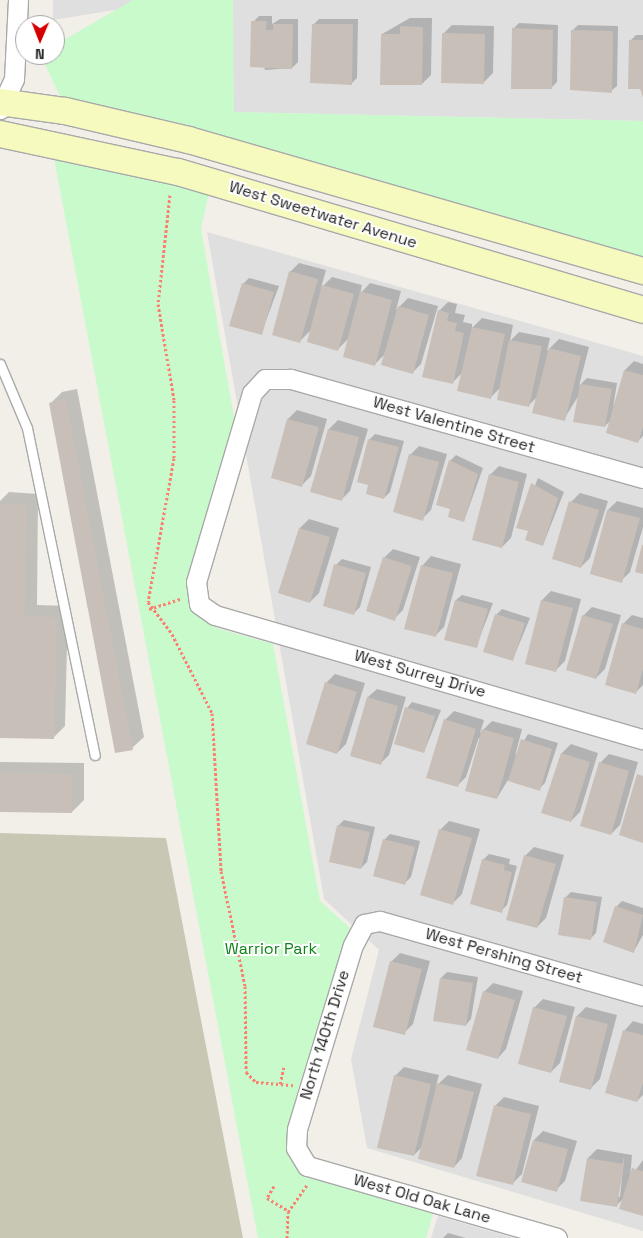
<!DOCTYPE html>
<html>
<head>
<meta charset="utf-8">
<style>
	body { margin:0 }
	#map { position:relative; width:643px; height:1238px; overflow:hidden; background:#f2efe9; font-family:"Space Grotesk",sans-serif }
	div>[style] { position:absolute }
	.residential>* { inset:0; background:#e0dfdf }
	.construction>* { inset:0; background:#c7c7b4 }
	.park>* { inset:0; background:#c8facc }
	.shadow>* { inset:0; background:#0003 }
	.building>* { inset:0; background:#c7bfb8 }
	.path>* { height:3px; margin-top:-1.5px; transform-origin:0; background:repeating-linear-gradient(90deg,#fa8072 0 2.5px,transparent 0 5px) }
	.roads { filter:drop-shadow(1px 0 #a9a9a9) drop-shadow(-1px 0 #a9a9a9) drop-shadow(0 1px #a9a9a9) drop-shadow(0 -1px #a9a9a9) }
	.lane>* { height:9px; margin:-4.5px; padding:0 4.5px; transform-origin:4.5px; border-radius:4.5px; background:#fff }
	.street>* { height:19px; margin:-9.5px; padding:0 9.5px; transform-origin:9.5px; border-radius:9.5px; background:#fff }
	.secondary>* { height:26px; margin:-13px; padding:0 13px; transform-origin:13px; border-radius:13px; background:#f7fabf }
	span { translate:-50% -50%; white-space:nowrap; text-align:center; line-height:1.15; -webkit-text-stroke:4px #fff; paint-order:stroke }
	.street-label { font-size:16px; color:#222 }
	.park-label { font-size:16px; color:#0c8416 }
	.north { position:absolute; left:15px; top:15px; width:50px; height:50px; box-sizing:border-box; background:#fff; border:1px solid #a7a7a7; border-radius:50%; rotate:181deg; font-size:14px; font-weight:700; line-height:20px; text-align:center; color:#222 }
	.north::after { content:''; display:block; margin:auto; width:18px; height:22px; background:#d40000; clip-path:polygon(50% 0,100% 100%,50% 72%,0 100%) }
</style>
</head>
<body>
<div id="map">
	<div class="residential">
		<i style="clip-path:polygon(53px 0,133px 0,121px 9px,53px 20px)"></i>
		<i style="clip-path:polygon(233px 0,643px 0,643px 121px,233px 112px)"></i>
		<i style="clip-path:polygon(207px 232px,643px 356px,643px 1231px,367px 1148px,351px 1059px,379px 950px,324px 899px)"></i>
		<i style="clip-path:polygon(438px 1216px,514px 1238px,431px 1238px)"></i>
	</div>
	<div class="construction">
		<i style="clip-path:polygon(0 833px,166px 838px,243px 1238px,0 1238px)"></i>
	</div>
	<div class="park">
		<i style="clip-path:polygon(133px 0,233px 0,234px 112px,643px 121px,643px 263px,60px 97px,41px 55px,55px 55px,55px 45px)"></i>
		<i style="clip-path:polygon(54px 158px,209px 193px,201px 229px,235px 423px,198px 614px,219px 629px,273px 644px,320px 901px,350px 928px,288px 1134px,297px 1165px,312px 1178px,433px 1214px,426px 1238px,258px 1238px)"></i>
	</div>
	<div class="shadow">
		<i style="clip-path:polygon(259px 16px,272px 16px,272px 24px,280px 19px,298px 19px,298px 62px,292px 68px,265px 70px,253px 22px)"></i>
		<i style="clip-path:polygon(410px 18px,432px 18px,431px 75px,422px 84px,382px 34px)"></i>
		<i style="clip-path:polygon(319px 19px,358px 19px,357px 78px,351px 84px,313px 25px)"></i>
		<i style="clip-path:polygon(519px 23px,558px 25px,557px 82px,551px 88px,513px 29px)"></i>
		<i style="clip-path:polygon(452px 25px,494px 26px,493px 73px,484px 82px,443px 34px)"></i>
		<i style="clip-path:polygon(578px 25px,618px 26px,617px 86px,611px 91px,572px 31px)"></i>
		<i style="clip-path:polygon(636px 35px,643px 35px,643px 96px,630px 41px)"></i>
		<i style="clip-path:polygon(299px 263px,326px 270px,321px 288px,332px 277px,362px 285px,360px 294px,370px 283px,401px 291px,396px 310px,408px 298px,438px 306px,421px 364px,412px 373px,386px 353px,375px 364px,349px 338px,338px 349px,311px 330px,300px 341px,290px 272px)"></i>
		<i style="clip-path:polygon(249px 278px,279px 286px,261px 334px,243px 284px)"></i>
		<i style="clip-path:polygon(448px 302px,457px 304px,455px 313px,465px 315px,463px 322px,472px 324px,472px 328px,482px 318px,513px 325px,510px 341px,519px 332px,550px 338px,547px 351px,559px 339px,589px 347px,579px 386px,587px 378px,617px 383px,613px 408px,625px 370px,634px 361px,643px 364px,643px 436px,638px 441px,611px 420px,605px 426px,579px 395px,564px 419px,538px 396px,529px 405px,501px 387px,491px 397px,463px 372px,452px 383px,439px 311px)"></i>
		<i style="clip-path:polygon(77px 389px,144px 737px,132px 748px,50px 404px,62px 392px)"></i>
		<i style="clip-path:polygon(297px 410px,327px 419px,311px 476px,302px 485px,288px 419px)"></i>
		<i style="clip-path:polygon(338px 420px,368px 429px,350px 491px,341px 500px,329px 429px)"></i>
		<i style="clip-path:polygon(375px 434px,404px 441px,390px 492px,384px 498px,370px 484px,370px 439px)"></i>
		<i style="clip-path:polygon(419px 446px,447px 454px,431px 510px,422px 519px,410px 455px)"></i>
		<i style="clip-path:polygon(456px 455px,483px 468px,464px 521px,452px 509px,450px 461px)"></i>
		<i style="clip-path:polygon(499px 466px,527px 474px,511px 538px,502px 547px,490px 475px)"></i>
		<i style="clip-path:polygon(538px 478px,564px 492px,543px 545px,529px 530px,518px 527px)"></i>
		<i style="clip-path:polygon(9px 492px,38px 494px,37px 605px,68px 606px,65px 726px,53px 738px,0 736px,0 501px)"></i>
		<i style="clip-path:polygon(580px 493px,608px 501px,590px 558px,581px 567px,571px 502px)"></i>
		<i style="clip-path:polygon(617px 501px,643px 508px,643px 527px,630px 572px,621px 581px,591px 573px,608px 510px)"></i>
		<i style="clip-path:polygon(309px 519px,339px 528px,319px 593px,310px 602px,300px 528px)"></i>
		<i style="clip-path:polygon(393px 549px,420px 557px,403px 610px,394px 619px,384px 558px)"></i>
		<i style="clip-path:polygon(431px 556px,461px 564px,444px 627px,435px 636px,423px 565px)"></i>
		<i style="clip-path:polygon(342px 559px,371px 567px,360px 607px,354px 613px,336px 565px)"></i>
		<i style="clip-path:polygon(551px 591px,581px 599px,565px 661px,556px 670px,526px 663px,542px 600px)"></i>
		<i style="clip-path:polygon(462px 595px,493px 603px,476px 647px,456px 600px)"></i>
		<i style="clip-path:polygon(592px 607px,621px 615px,605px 669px,596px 678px,583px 616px)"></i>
		<i style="clip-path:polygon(502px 609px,530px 618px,513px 659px,496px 615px)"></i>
		<i style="clip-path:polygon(632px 615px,643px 618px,643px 685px,636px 692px,623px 624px)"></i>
		<i style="clip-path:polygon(335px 674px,365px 683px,346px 744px,337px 753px,326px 683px)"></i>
		<i style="clip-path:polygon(377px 689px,406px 697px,389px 755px,380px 764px,368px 697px)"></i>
		<i style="clip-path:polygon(412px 702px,441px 710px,424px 752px,407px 708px)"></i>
		<i style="clip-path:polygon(454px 711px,484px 720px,480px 733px,492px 721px,522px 729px,515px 756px,528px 734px,558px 743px,545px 783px,539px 789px,508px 780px,497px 798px,479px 737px,466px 777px,457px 786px,445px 720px)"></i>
		<i style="clip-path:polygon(571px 744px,598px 753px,580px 812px,571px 821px,562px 753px)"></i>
		<i style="clip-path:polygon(609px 754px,638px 762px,620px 825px,611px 834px,600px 763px)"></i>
		<i style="clip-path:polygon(0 762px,84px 763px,84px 800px,72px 812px,0 811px)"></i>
		<i style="clip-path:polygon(344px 820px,375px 827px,367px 862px,361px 868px,338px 826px)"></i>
		<i style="clip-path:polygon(449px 821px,480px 829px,462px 894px,453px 903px,440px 830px)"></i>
		<i style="clip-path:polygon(390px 834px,420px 841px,411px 877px,405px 883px,384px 840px)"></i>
		<i style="clip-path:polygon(534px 847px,564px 855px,546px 918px,537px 927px,525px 856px)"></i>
		<i style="clip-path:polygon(489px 854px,510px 859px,509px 864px,517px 866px,507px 905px,501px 911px,483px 860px)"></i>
		<i style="clip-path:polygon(571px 892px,602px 897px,596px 933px,590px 939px,565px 898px)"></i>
		<i style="clip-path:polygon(622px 901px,643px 908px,643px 935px,634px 951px,616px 907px)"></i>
		<i style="clip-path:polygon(400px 953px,430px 961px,413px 1024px,404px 1033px,391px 962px)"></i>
		<i style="clip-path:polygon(447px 972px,478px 977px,471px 1019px,466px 1025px,435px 1020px,441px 978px)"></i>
		<i style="clip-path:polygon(493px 983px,523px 991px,506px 1049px,498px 1058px,484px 992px)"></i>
		<i style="clip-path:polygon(543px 999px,575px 1007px,560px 1063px,551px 1072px,534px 1008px)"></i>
		<i style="clip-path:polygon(586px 1007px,617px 1015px,600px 1079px,591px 1088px,561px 1081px,577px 1016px)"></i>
		<i style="clip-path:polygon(633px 1021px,643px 1024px,643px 1095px,637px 1101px,607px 1092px,625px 1030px)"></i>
		<i style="clip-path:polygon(404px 1067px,439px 1075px,436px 1086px,448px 1075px,482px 1084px,462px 1158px,454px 1167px,423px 1146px,414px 1155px,395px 1076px)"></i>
		<i style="clip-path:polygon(504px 1097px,539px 1106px,522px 1174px,513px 1183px,496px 1105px)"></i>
		<i style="clip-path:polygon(543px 1131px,577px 1141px,565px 1181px,556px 1190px,534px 1140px)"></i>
		<i style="clip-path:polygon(evenodd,597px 1149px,632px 1155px,630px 1178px,643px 1160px,643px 1215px,624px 1198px,616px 1206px,588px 1158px,597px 1149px,624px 1157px,620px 1197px,617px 1197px,624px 1157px)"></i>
		<i style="clip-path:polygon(448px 1233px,466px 1238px,443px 1238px)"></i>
	</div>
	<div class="building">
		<i style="clip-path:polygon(251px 21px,267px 21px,266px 30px,273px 30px,273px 24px,293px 24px,292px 69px,250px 67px)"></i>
		<i style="clip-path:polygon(312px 24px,353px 24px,352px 85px,310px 83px)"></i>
		<i style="clip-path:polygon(400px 26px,423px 27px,422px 85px,380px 85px,381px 34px,400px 34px)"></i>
		<i style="clip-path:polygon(512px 28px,553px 30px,552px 89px,511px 89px)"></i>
		<i style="clip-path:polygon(571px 30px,613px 31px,612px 93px,570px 90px)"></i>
		<i style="clip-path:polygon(442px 33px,485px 34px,484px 84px,441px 83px)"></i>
		<i style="clip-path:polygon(629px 40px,643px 40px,643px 97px,640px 89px,628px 89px)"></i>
		<i style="clip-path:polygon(289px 271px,318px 279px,300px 343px,272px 335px)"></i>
		<i style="clip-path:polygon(242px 283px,274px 292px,262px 335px,229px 326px)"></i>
		<i style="clip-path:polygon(322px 285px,354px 294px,338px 351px,307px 342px)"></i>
		<i style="clip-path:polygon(360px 291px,392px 300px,375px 366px,343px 357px)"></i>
		<i style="clip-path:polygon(398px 306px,429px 315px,413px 374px,381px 365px)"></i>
		<i style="clip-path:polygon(438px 310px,449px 313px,447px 321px,457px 323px,455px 331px,464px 333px,453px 384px,422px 377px)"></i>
		<i style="clip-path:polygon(472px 327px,505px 334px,491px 399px,457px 391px)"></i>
		<i style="clip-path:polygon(509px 340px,542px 346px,529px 407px,497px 400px)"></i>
		<i style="clip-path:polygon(549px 348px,581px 356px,565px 421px,532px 413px)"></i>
		<i style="clip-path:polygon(624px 370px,643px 375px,643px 427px,638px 443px,606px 433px)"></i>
		<i style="clip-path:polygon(580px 384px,612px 389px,605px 427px,573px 422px)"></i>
		<i style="clip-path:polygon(66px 399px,133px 750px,115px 753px,49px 403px)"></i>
		<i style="clip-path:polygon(287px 419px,319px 427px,302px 487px,271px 478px)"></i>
		<i style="clip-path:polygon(328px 429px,359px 437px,342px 501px,310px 492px)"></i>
		<i style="clip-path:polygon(368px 439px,399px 447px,384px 499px,366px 494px,368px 485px,357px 482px)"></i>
		<i style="clip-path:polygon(409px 454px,439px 462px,423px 521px,393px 512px)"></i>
		<i style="clip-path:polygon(449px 460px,478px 474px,464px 522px,448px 517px,450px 509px,436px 505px)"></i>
		<i style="clip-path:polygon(489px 474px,519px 482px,502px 548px,472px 540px)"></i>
		<i style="clip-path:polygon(531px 483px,558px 498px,543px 546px,525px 540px,528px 531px,516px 528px)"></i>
		<i style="clip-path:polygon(569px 501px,599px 510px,581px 568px,552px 559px)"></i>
		<i style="clip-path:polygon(0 504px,27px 505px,25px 616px,57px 617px,54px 739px,0 738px)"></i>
		<i style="clip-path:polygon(607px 510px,640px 518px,622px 583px,590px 574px)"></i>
		<i style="clip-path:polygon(299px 528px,330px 537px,310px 603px,278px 593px)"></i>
		<i style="clip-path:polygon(642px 545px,643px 545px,643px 574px,635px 572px)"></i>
		<i style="clip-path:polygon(383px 557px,412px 566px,395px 621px,366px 611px)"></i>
		<i style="clip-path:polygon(334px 564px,366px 573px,354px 615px,323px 606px)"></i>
		<i style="clip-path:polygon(421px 565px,453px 573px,436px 637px,404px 629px)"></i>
		<i style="clip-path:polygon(455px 600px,488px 609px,477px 648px,444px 640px)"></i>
		<i style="clip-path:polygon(541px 600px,573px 608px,556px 672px,525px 664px)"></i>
		<i style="clip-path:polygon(495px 614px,525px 623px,513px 661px,483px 652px)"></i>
		<i style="clip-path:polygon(582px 615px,613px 624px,596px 679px,566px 670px)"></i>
		<i style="clip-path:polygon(622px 623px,643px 629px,643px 669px,636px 694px,605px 685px)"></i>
		<i style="clip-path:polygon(325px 682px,357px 692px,337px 754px,306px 744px)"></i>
		<i style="clip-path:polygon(367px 697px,398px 706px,381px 765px,350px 756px)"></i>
		<i style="clip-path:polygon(405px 707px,435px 716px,424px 753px,394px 744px)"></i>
		<i style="clip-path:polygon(444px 719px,476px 729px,458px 787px,426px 778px)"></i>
		<i style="clip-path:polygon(482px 729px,514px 738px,497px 799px,465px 791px)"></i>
		<i style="clip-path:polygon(521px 739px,552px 749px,540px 791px,508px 781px)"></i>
		<i style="clip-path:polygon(561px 753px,590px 762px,571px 822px,541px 813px)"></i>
		<i style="clip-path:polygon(599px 762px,629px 771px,611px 835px,580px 826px)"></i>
		<i style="clip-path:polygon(0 773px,73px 774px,72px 813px,0 812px)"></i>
		<i style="clip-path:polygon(637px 774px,643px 776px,643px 843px,619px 835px)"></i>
		<i style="clip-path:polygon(337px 825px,370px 832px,361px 869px,329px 862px)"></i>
		<i style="clip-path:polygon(439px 829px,472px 838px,453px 905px,420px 895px)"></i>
		<i style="clip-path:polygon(383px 839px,415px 847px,405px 885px,373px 876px)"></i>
		<i style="clip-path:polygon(524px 855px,556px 864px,537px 928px,506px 920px)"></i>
		<i style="clip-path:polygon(482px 859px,505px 865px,504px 870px,512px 872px,502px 913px,470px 904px)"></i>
		<i style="clip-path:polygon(564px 897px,597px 902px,591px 940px,558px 935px)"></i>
		<i style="clip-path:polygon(615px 906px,643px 915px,634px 953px,603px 942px)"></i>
		<i style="clip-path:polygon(390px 961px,422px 969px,405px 1035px,373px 1027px)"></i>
		<i style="clip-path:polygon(440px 978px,473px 983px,466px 1026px,433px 1021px)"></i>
		<i style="clip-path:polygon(483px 991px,515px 1000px,498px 1059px,466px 1050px)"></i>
		<i style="clip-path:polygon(533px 1007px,567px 1016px,551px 1073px,518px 1064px)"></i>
		<i style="clip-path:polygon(576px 1016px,608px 1024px,591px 1090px,559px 1082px)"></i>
		<i style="clip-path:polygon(623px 1030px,643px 1035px,643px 1083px,637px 1102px,605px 1093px)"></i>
		<i style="clip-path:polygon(394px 1075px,431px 1084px,414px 1156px,377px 1148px)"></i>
		<i style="clip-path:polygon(437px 1083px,474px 1092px,454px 1168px,418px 1159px)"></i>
		<i style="clip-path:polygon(494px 1105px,531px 1114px,513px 1185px,476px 1176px)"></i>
		<i style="clip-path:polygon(533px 1140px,568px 1149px,557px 1192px,521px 1182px)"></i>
		<i style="clip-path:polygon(587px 1158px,624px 1164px,617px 1207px,580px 1201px)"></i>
		<i style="clip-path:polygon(632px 1168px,643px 1171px,643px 1216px,619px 1209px)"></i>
	</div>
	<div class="path">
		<i style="left:170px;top:195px;width:110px;rotate:96.3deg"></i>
		<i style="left:158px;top:304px;width:97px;rotate:80.5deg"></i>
		<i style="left:174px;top:400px;width:58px;rotate:90deg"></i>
		<i style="left:174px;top:458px;width:146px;rotate:100.2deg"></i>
		<i style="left:148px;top:602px;width:40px;rotate:53deg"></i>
		<i style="left:172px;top:634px;width:89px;rotate:63.1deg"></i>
		<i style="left:212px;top:713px;width:158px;rotate:86.7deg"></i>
		<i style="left:221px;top:871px;width:117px;rotate:78.2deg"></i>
		<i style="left:245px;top:986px;width:86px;rotate:89.3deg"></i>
		<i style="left:246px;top:1072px;width:14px;rotate:45deg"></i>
		<i style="left:256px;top:1082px;width:37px;rotate:5deg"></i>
		<i style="left:149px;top:609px;width:33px;rotate:-18deg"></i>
		<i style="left:280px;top:1084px;width:17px;rotate:-77deg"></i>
		<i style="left:274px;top:1186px;width:14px;rotate:120deg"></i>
		<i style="left:267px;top:1198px;width:26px;rotate:31deg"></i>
		<i style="left:287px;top:1238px;width:26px;rotate:-88deg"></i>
		<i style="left:288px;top:1212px;width:33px;rotate:-55deg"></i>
	</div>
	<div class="roads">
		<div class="lane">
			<i style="left:0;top:364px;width:69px;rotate:67.1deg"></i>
			<i style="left:27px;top:428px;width:334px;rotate:78.3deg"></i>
		</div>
		<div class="street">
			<i style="left:0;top:109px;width:33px;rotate:-65deg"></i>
			<i style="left:14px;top:79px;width:79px;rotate:-87.1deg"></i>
			<i style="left:643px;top:478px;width:367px;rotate:-164.3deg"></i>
			<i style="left:290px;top:379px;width:25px;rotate:180deg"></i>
			<i style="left:265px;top:379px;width:19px;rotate:133deg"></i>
			<i style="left:252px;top:393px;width:197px;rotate:106.5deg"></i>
			<i style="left:196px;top:582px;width:22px;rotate:82deg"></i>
			<i style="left:199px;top:604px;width:19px;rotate:35deg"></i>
			<i style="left:215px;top:615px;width:446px;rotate:16.2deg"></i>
			<i style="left:557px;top:1238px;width:260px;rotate:-163.9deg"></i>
			<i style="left:307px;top:1166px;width:21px;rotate:-121deg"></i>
			<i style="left:296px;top:1148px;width:19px;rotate:-87deg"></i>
			<i style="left:297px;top:1129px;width:192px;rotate:-73.1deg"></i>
			<i style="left:353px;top:945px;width:24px;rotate:-62deg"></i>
			<i style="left:364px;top:924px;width:16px;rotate:-11deg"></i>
			<i style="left:380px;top:921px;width:273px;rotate:15.9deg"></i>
		</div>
		<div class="secondary">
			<i style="left:0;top:102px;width:66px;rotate:7.9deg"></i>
			<i style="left:65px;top:111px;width:127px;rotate:13.2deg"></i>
			<i style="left:189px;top:140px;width:473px;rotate:16.1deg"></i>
			<i style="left:0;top:134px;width:182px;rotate:12.1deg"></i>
			<i style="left:178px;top:172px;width:485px;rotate:16.5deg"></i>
		</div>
	</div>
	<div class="street-label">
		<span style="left:323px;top:215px;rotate:17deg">West Sweetwater Avenue</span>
		<span style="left:454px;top:425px;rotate:16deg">West Valentine Street</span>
		<span style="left:420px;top:674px;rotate:16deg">West Surrey Drive</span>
		<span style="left:504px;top:956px;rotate:16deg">West Pershing Street</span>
		<span style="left:325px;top:1035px;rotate:-73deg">North 140th Drive</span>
		<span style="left:422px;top:1199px;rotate:16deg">West Old Oak Lane</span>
	</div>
	<div class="park-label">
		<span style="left:271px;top:949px">Warrior Park</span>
	</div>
	<div class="north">N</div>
</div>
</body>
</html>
